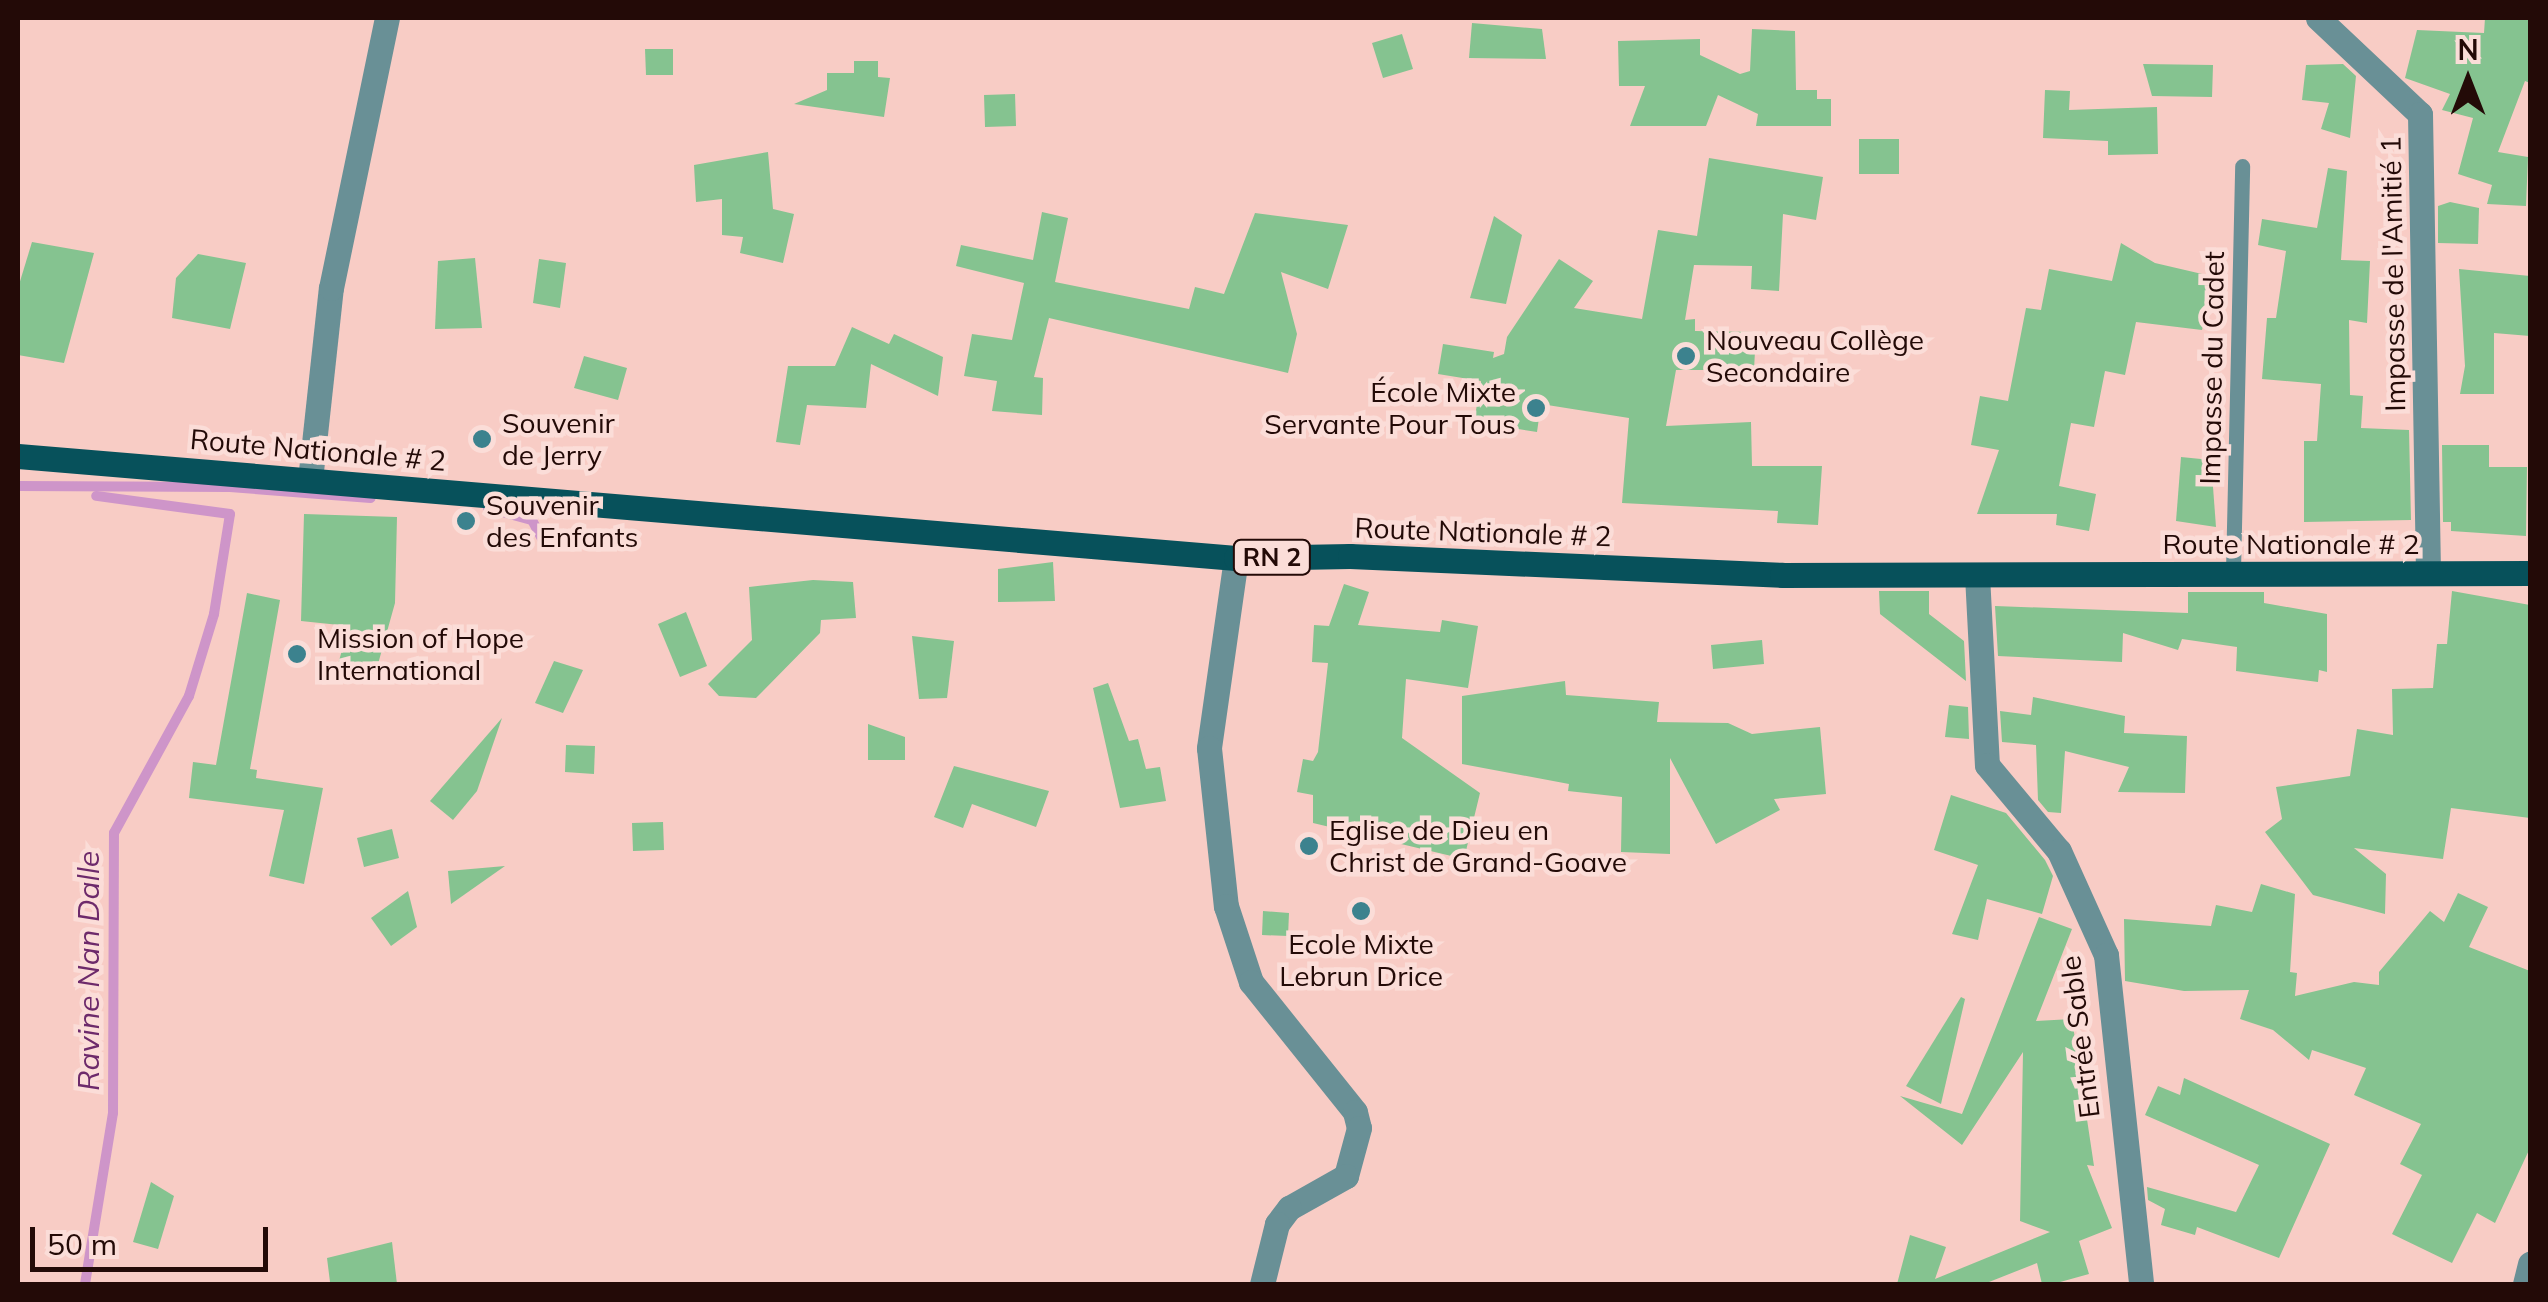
<!DOCTYPE html>
<html>
<head>
<meta charset="utf-8">
<style>
	body { margin:0 }
	#map { position:relative; width:2548px; height:1302px; overflow:hidden; background:#f8ccc5; font-family:Mulish,sans-serif }
	div>[style] { position:absolute }
	.stream>* { height:10px; margin:-5px; padding:0 5px; transform-origin:5px; border-radius:5px; background:#ce95c9 }
	.building>* { inset:0; background:#85c390 }
	.service>* { height:15px; margin:-7.5px; padding:0 7.5px; transform-origin:7.5px; border-radius:7.5px; background:#699096 }
	.minor>* { height:25px; margin:-12.5px; padding:0 12.5px; transform-origin:12.5px; border-radius:12.5px; background:#699096 }
	.primary>* { height:25px; margin:-12.5px; padding:0 12.5px; transform-origin:12.5px; border-radius:12.5px; background:#07515b }
	.dots>* { width:28px; height:28px; translate:-50% -50%; box-sizing:border-box; border:5px solid #fbddd8; border-radius:50% }
	span { translate:-50% -50%; white-space:nowrap; text-align:center; line-height:1.15; -webkit-text-stroke:9px #fbddd8; paint-order:stroke }
	.shield-label span { padding:2px 8px; background:#fbddd8; border:2px solid; border-radius:8px; -webkit-text-stroke-width:0 }
	.shield-label { font-size:25px; color:#230a07; font-weight:700 }
	.street-label { font-size:28px; color:#230a07 }
	.poi-label { font-size:28px; color:#230a07 }
	.left { translate:0 -50%; text-align:left }
	.right { translate:-100% -50%; text-align:right }
	.water-label { font-size:30px; color:#6d2a6b; font-style:italic }
	.frame { position:absolute; inset:0; border:20px solid #230a07; pointer-events:none }
	.north { position:absolute; left:2418px; top:30px; width:100px; height:100px; -webkit-text-stroke:8px #fbddd8; paint-order:stroke; rotate:0deg; font-size:28px; font-weight:700; line-height:40px; text-align:center; color:#230a07 }
	.north::after { content:''; display:block; margin:auto; width:35px; height:45px; background:#230a07; clip-path:polygon(50% 0,100% 100%,50% 72%,0 100%) }
	.scale { position:absolute; left:30px; top:1227px; width:238px; height:45px; box-sizing:border-box; border:5px solid #230a07; border-top:0; padding-left:12px; font-size:30px; line-height:35px; white-space:nowrap; color:#230a07; -webkit-text-stroke:8px #fbddd8; paint-order:stroke }
</style>
</head>
<body>
<div id="map">
	<div class="stream">
		<i style="left:18px;top:486px;width:212px;rotate:0.3deg"></i>
		<i style="left:230px;top:487px;width:141px;rotate:4.5deg"></i>
		<i style="left:488px;top:508px;width:46px;rotate:15.3deg"></i>
		<i style="left:532px;top:520px;width:27px;rotate:62deg"></i>
		<i style="left:85px;top:1284px;width:173px;rotate:-80.7deg"></i>
		<i style="left:113px;top:1113px;width:280px;rotate:-89.8deg"></i>
		<i style="left:114px;top:833px;width:156px;rotate:-61.3deg"></i>
		<i style="left:189px;top:696px;width:86px;rotate:-73deg"></i>
		<i style="left:214px;top:614px;width:101px;rotate:-80.9deg"></i>
		<i style="left:230px;top:514px;width:135px;rotate:-172.3deg"></i>
	</div>
	<div class="building">
		<i style="clip-path:polygon(2485px 18px,2530px 18px,2530px 83px,2525px 81px,2498px 152px,2528px 157px,2526px 206px,2487px 204px,2492px 185px,2458px 174px,2473px 118px,2442px 110px,2450px 94px,2405px 78px,2417px 30px,2484px 33px)"></i>
		<i style="clip-path:polygon(1472px 23px,1542px 29px,1546px 59px,1469px 58px)"></i>
		<i style="clip-path:polygon(1752px 29px,1795px 31px,1796px 90px,1817px 90px,1817px 99px,1831px 99px,1831px 126px,1756px 126px,1758px 114px,1718px 95px,1706px 126px,1630px 126px,1645px 86px,1619px 86px,1618px 41px,1700px 39px,1700px 55px,1740px 74px,1750px 71px)"></i>
		<i style="clip-path:polygon(1402px 34px,1413px 69px,1383px 78px,1372px 43px)"></i>
		<i style="clip-path:polygon(645px 49px,673px 49px,673px 75px,646px 75px)"></i>
		<i style="clip-path:polygon(854px 61px,878px 61px,878px 77px,890px 78px,884px 117px,794px 104px,827px 90px,827px 73px,854px 73px)"></i>
		<i style="clip-path:polygon(2143px 64px,2213px 65px,2212px 97px,2152px 96px)"></i>
		<i style="clip-path:polygon(2343px 64px,2356px 76px,2350px 138px,2321px 129px,2329px 103px,2302px 100px,2306px 65px)"></i>
		<i style="clip-path:polygon(2045px 90px,2070px 91px,2069px 110px,2157px 107px,2158px 154px,2108px 155px,2108px 141px,2043px 138px)"></i>
		<i style="clip-path:polygon(1015px 94px,1016px 126px,985px 127px,984px 95px)"></i>
		<i style="clip-path:polygon(1859px 139px,1899px 139px,1899px 174px,1859px 174px)"></i>
		<i style="clip-path:polygon(768px 152px,773px 209px,794px 214px,783px 263px,740px 253px,743px 237px,722px 235px,722px 199px,696px 202px,694px 165px)"></i>
		<i style="clip-path:polygon(1709px 158px,1823px 177px,1816px 220px,1783px 214px,1779px 291px,1751px 289px,1752px 266px,1694px 265px,1685px 320px,1695px 319px,1695px 331px,1756px 332px,1754px 370px,1676px 370px,1666px 426px,1751px 422px,1752px 466px,1822px 466px,1818px 525px,1777px 523px,1778px 511px,1622px 503px,1629px 418px,1541px 404px,1537px 432px,1474px 422px,1481px 381px,1438px 374px,1443px 344px,1494px 352px,1493px 358px,1504px 354px,1507px 337px,1559px 259px,1593px 281px,1574px 308px,1642px 319px,1658px 230px,1697px 236px)"></i>
		<i style="clip-path:polygon(2328px 168px,2347px 171px,2341px 260px,2370px 261px,2367px 323px,2349px 320px,2350px 395px,2363px 396px,2361px 428px,2409px 430px,2411px 520px,2304px 522px,2304px 441px,2317px 441px,2321px 384px,2262px 379px,2267px 318px,2276px 318px,2286px 251px,2258px 245px,2262px 219px,2317px 228px)"></i>
		<i style="clip-path:polygon(2450px 202px,2479px 208px,2478px 244px,2438px 243px,2438px 206px)"></i>
		<i style="clip-path:polygon(1042px 212px,1068px 218px,1055px 282px,1189px 309px,1195px 287px,1224px 294px,1255px 213px,1348px 225px,1328px 289px,1281px 272px,1297px 334px,1288px 373px,1049px 318px,1034px 377px,1043px 378px,1042px 415px,992px 411px,997px 381px,964px 376px,972px 334px,1012px 340px,1024px 283px,956px 266px,961px 245px,1033px 260px)"></i>
		<i style="clip-path:polygon(1494px 216px,1522px 235px,1506px 304px,1470px 298px)"></i>
		<i style="clip-path:polygon(32px 242px,94px 253px,64px 363px,18px 355px,18px 288px)"></i>
		<i style="clip-path:polygon(2121px 243px,2155px 263px,2215px 277px,2202px 330px,2136px 322px,2125px 375px,2105px 371px,2094px 427px,2071px 423px,2059px 486px,2096px 494px,2089px 531px,2056px 525px,2057px 514px,1977px 514px,1999px 450px,1971px 445px,1980px 396px,2008px 401px,2026px 308px,2041px 310px,2049px 269px,2112px 281px)"></i>
		<i style="clip-path:polygon(198px 254px,246px 263px,230px 329px,172px 318px,176px 278px)"></i>
		<i style="clip-path:polygon(475px 258px,482px 328px,435px 329px,438px 261px)"></i>
		<i style="clip-path:polygon(539px 259px,566px 263px,560px 308px,533px 303px)"></i>
		<i style="clip-path:polygon(2459px 269px,2530px 276px,2530px 336px,2494px 333px,2494px 394px,2460px 394px,2465px 366px)"></i>
		<i style="clip-path:polygon(852px 327px,889px 344px,894px 334px,943px 357px,938px 396px,871px 364px,866px 408px,807px 405px,800px 445px,776px 442px,788px 366px,835px 366px)"></i>
		<i style="clip-path:polygon(584px 356px,627px 368px,618px 400px,574px 388px)"></i>
		<i style="clip-path:polygon(2442px 445px,2489px 445px,2489px 467px,2527px 467px,2526px 536px,2451px 531px,2451px 522px,2443px 522px)"></i>
		<i style="clip-path:polygon(2181px 457px,2211px 460px,2216px 527px,2176px 521px)"></i>
		<i style="clip-path:polygon(304px 514px,397px 517px,395px 603px,373px 682px,336px 671px,349px 626px,301px 621px)"></i>
		<i style="clip-path:polygon(1053px 562px,1055px 601px,998px 602px,998px 569px)"></i>
		<i style="clip-path:polygon(813px 580px,853px 582px,856px 618px,821px 620px,820px 633px,756px 698px,719px 696px,708px 684px,752px 640px,749px 587px)"></i>
		<i style="clip-path:polygon(1344px 584px,1369px 592px,1358px 625px,1440px 632px,1442px 620px,1478px 626px,1468px 688px,1406px 679px,1402px 738px,1480px 793px,1464px 859px,1313px 823px,1313px 795px,1297px 792px,1303px 759px,1313px 761px,1318px 752px,1328px 663px,1312px 662px,1314px 625px,1329px 626px)"></i>
		<i style="clip-path:polygon(1879px 591px,1929px 591px,1929px 614px,1964px 641px,1966px 681px,1880px 614px)"></i>
		<i style="clip-path:polygon(2452px 591px,2530px 605px,2530px 818px,2451px 808px,2443px 859px,2354px 848px,2386px 874px,2385px 914px,2313px 895px,2265px 832px,2282px 819px,2276px 787px,2350px 776px,2357px 729px,2393px 735px,2392px 689px,2433px 688px,2437px 644px,2447px 644px)"></i>
		<i style="clip-path:polygon(2188px 592px,2264px 592px,2264px 603px,2327px 614px,2327px 672px,2319px 670px,2318px 682px,2236px 671px,2237px 647px,2182px 639px,2178px 650px,2123px 633px,2122px 662px,1998px 656px,1995px 606px,2188px 613px)"></i>
		<i style="clip-path:polygon(247px 593px,280px 600px,250px 769px,257px 770px,256px 778px,323px 788px,304px 884px,269px 876px,284px 810px,189px 798px,193px 762px,216px 765px)"></i>
		<i style="clip-path:polygon(686px 612px,707px 666px,680px 677px,658px 624px)"></i>
		<i style="clip-path:polygon(912px 636px,954px 641px,947px 698px,919px 699px)"></i>
		<i style="clip-path:polygon(1762px 640px,1764px 664px,1713px 669px,1711px 645px)"></i>
		<i style="clip-path:polygon(554px 661px,583px 670px,563px 713px,535px 703px)"></i>
		<i style="clip-path:polygon(1565px 681px,1566px 695px,1659px 702px,1657px 722px,1728px 723px,1752px 734px,1820px 727px,1826px 794px,1774px 799px,1780px 810px,1716px 844px,1670px 758px,1670px 854px,1621px 852px,1622px 797px,1568px 791px,1569px 784px,1462px 764px,1462px 696px)"></i>
		<i style="clip-path:polygon(1108px 683px,1129px 741px,1138px 739px,1146px 769px,1160px 767px,1166px 801px,1120px 808px,1093px 688px)"></i>
		<i style="clip-path:polygon(2033px 697px,2125px 716px,2124px 733px,2187px 736px,2185px 793px,2118px 792px,2129px 767px,2065px 751px,2061px 813px,2048px 812px,2038px 800px,2036px 745px,2002px 742px,2000px 711px,2031px 715px)"></i>
		<i style="clip-path:polygon(1949px 705px,1968px 707px,1969px 739px,1945px 737px)"></i>
		<i style="clip-path:polygon(502px 718px,477px 791px,453px 820px,430px 801px)"></i>
		<i style="clip-path:polygon(868px 724px,905px 737px,905px 760px,868px 760px)"></i>
		<i style="clip-path:polygon(566px 745px,595px 746px,594px 774px,565px 772px)"></i>
		<i style="clip-path:polygon(954px 766px,1049px 791px,1036px 827px,972px 804px,963px 828px,934px 817px)"></i>
		<i style="clip-path:polygon(1951px 795px,2006px 813px,2045px 860px,2053px 876px,2042px 914px,1987px 899px,1978px 940px,1952px 934px,1978px 865px,1934px 850px)"></i>
		<i style="clip-path:polygon(663px 822px,664px 850px,633px 851px,632px 823px)"></i>
		<i style="clip-path:polygon(392px 829px,399px 858px,364px 867px,357px 838px)"></i>
		<i style="clip-path:polygon(505px 866px,451px 904px,448px 871px)"></i>
		<i style="clip-path:polygon(2261px 884px,2295px 894px,2290px 972px,2297px 973px,2295px 996px,2354px 982px,2379px 985px,2379px 972px,2430px 911px,2444px 922px,2458px 893px,2488px 907px,2469px 947px,2530px 971px,2530px 1148px,2495px 1223px,2477px 1213px,2452px 1263px,2392px 1234px,2422px 1175px,2400px 1164px,2421px 1124px,2354px 1095px,2366px 1068px,2312px 1050px,2309px 1060px,2273px 1030px,2240px 1019px,2249px 990px,2184px 991px,2125px 981px,2124px 919px,2211px 926px,2216px 905px,2252px 912px)"></i>
		<i style="clip-path:polygon(408px 891px,417px 927px,391px 946px,371px 918px)"></i>
		<i style="clip-path:polygon(1263px 911px,1289px 913px,1288px 936px,1262px 935px)"></i>
		<i style="clip-path:polygon(2039px 917px,2072px 929px,2036px 1021px,2072px 1019px,2094px 1166px,2087px 1165px,2112px 1228px,2079px 1241px,2089px 1274px,2053px 1284px,2042px 1284px,2037px 1263px,1984px 1284px,1897px 1284px,1910px 1235px,1946px 1247px,1935px 1279px,2050px 1232px,2020px 1221px,2023px 1052px,1962px 1145px,1900px 1096px,1962px 1114px)"></i>
		<i style="clip-path:polygon(1961px 997px,1965px 999px,1941px 1104px,1906px 1086px)"></i>
		<i style="clip-path:polygon(2184px 1078px,2330px 1144px,2279px 1258px,2197px 1227px,2195px 1235px,2161px 1225px,2165px 1209px,2148px 1200px,2147px 1187px,2236px 1212px,2259px 1165px,2145px 1115px,2158px 1086px,2180px 1095px)"></i>
		<i style="clip-path:polygon(151px 1182px,174px 1196px,158px 1249px,133px 1242px)"></i>
		<i style="clip-path:polygon(392px 1242px,397px 1284px,330px 1282px,327px 1258px)"></i>
	</div>
	<div class="service">
		<i style="left:2233px;top:571px;width:405px;rotate:-88.7deg"></i>
	</div>
	<div class="minor">
		<i style="left:2318px;top:18px;width:140px;rotate:43.3deg"></i>
		<i style="left:2420px;top:114px;width:459px;rotate:89deg"></i>
		<i style="left:310px;top:480px;width:193px;rotate:-83.8deg"></i>
		<i style="left:331px;top:288px;width:276px;rotate:-78.3deg"></i>
		<i style="left:1236px;top:558px;width:192px;rotate:98.1deg"></i>
		<i style="left:1209px;top:748px;width:159px;rotate:83.9deg"></i>
		<i style="left:1226px;top:906px;width:80px;rotate:71.8deg"></i>
		<i style="left:1251px;top:982px;width:166px;rotate:51.3deg"></i>
		<i style="left:1355px;top:1112px;width:16px;rotate:76deg"></i>
		<i style="left:1359px;top:1128px;width:50px;rotate:105.2deg"></i>
		<i style="left:1346px;top:1176px;width:65px;rotate:150.7deg"></i>
		<i style="left:1289px;top:1208px;width:20px;rotate:127deg"></i>
		<i style="left:1277px;top:1224px;width:62px;rotate:104deg"></i>
		<i style="left:1977px;top:575px;width:190px;rotate:87deg"></i>
		<i style="left:1987px;top:765px;width:112px;rotate:50.1deg"></i>
		<i style="left:2059px;top:851px;width:114px;rotate:65.7deg"></i>
		<i style="left:2106px;top:955px;width:331px;rotate:83.9deg"></i>
		<i style="left:2525px;top:1284px;width:21px;rotate:-76deg"></i>
	</div>
	<div class="primary">
		<i style="left:18px;top:456px;width:1222px;rotate:4.79deg"></i>
		<i style="left:1236px;top:558px;width:114px;rotate:-1deg"></i>
		<i style="left:1350px;top:556px;width:432px;rotate:2.5deg"></i>
		<i style="left:1782px;top:575px;width:748px;rotate:-0.15deg"></i>
	</div>
	<div class="dots">
		<i style="left:1686px;top:356px;background:#3c828e"></i>
		<i style="left:1536px;top:408px;background:#3c828e"></i>
		<i style="left:482px;top:439px;background:#3c828e"></i>
		<i style="left:466px;top:521px;background:#3c828e"></i>
		<i style="left:297px;top:654px;background:#3c828e"></i>
		<i style="left:1309px;top:846px;background:#3c828e"></i>
		<i style="left:1361px;top:911px;background:#3c828e"></i>
	</div>
	<div class="shield-label">
		<span style="left:1272px;top:557px">RN 2</span>
	</div>
	<div class="street-label">
		<span style="left:2393px;top:274px;rotate:-91deg">Impasse de l'Amitié 1</span>
		<span style="left:2212px;top:368px;rotate:-89deg">Impasse du Cadet</span>
		<span style="left:318px;top:450px;rotate:5deg">Route Nationale # 2</span>
		<span style="left:1483px;top:532px;rotate:2deg">Route Nationale # 2</span>
		<span style="left:2291px;top:544px">Route Nationale # 2</span>
		<span style="left:2080px;top:1037px;rotate:-97deg">Entrée Sable</span>
	</div>
	<div class="poi-label">
		<span class="left" style="left:1706px;top:356px">Nouveau Collège<br>Secondaire</span>
		<span class="right" style="left:1516px;top:408px">École Mixte<br>Servante Pour Tous</span>
		<span class="left" style="left:502px;top:439px">Souvenir<br>de Jerry</span>
		<span class="left" style="left:486px;top:521px">Souvenir<br>des Enfants</span>
		<span class="left" style="left:317px;top:654px">Mission of Hope<br>International</span>
		<span class="left" style="left:1329px;top:846px">Eglise de Dieu en<br>Christ de Grand-Goave</span>
		<span style="left:1361px;top:960px">Ecole Mixte<br>Lebrun Drice</span>
	</div>
	<div class="water-label">
		<span style="left:88px;top:971px;rotate:-90deg">Ravine Nan Dalle</span>
	</div>
	<div class="frame"></div>
	<div class="north">N</div>
	<div class="scale">50 m</div>
</div>
</body>
</html>
